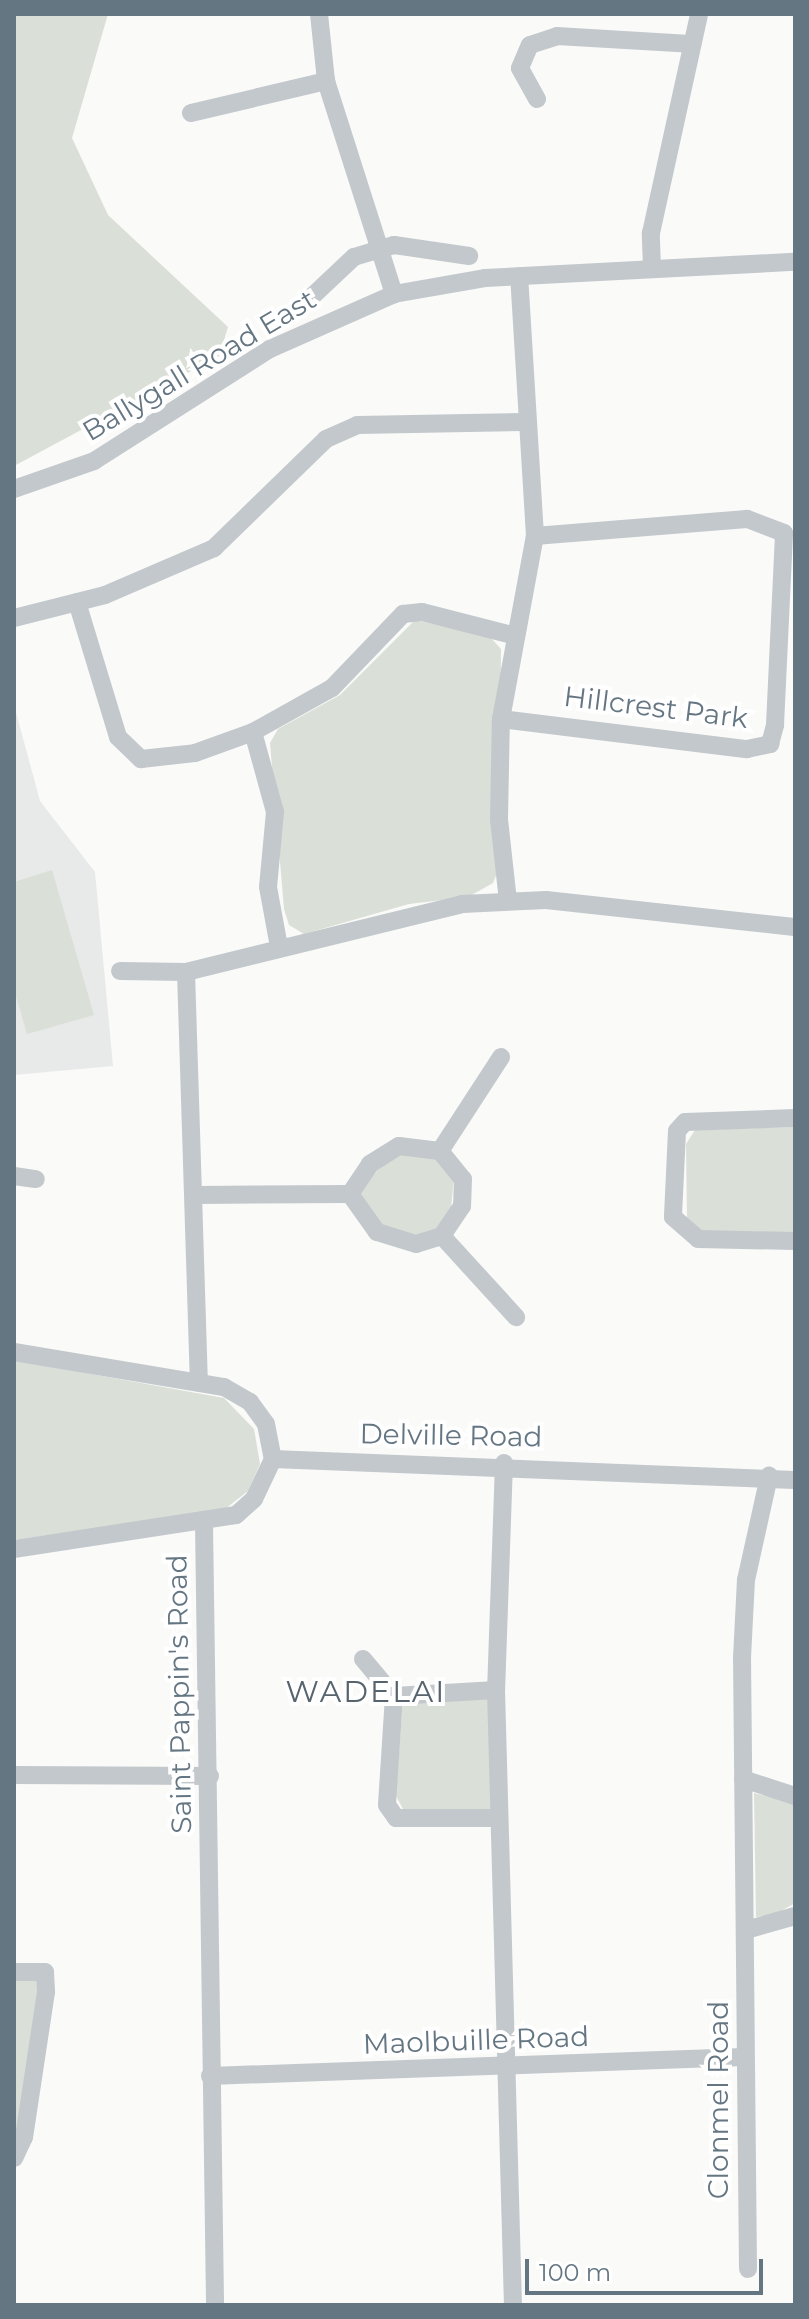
<!DOCTYPE html>
<html>
<head>
<meta charset="utf-8">
<style>
	body { margin:0 }
	#map { position:relative; width:809px; height:2319px; overflow:hidden; background:#fafaf8; font-family:Montserrat,sans-serif }
	div>[style] { position:absolute }
	.built>* { inset:0; background:#e8e9e9 }
	.green>* { inset:0; background:#dadfd7 }
	.minor>* { height:18px; margin:-9px; padding:0 9px; transform-origin:9px; border-radius:9px; background:#c3c8cc }
	span { translate:-50% -50%; white-space:nowrap; text-align:center; line-height:1.15; -webkit-text-stroke:8px #fff; paint-order:stroke }
	.street-label { font-size:28px; color:#657683 }
	.neighbourhood-label { font-size:30px; color:#57646e; letter-spacing:2px }
	.frame { position:absolute; inset:0; border:16px solid #657683; pointer-events:none }
	.scale { position:absolute; left:525px; top:2259px; width:238px; height:36px; box-sizing:border-box; border:4px solid #657683; border-top:0; padding-left:10px; font-size:24px; line-height:28px; white-space:nowrap; color:#657683; -webkit-text-stroke:6px #fff; paint-order:stroke }
</style>
</head>
<body>
<div id="map">
	<div class="built">
		<i style="clip-path:polygon(14px 705px,40px 801px,95px 872px,113px 1066px,14px 1075px)"></i>
	</div>
	<div class="green">
		<i style="clip-path:polygon(14px 14px,108px 14px,72px 138px,108px 215px,228px 327px,219px 356px,14px 466px)"></i>
		<i style="clip-path:polygon(415px 620px,490px 637px,501px 649px,499px 868px,493px 883px,468px 897px,409px 904px,304px 934px,289px 925px,284px 909px,270px 743px,278px 729px,340px 695px)"></i>
		<i style="clip-path:polygon(52px 870px,94px 1015px,27px 1034px,14px 989px,14px 882px)"></i>
		<i style="clip-path:polygon(795px 1127px,795px 1232px,699px 1232px,687px 1221px,686px 1144px,695px 1130px)"></i>
		<i style="clip-path:polygon(392px 1154px,436px 1156px,454px 1178px,450px 1218px,429px 1236px,387px 1232px,367px 1212px,359px 1191px)"></i>
		<i style="clip-path:polygon(14px 1360px,224px 1398px,254px 1429px,260px 1464px,248px 1491px,225px 1509px,14px 1540px)"></i>
		<i style="clip-path:polygon(403px 1698px,492px 1699px,495px 1812px,403px 1809px,396px 1796px)"></i>
		<i style="clip-path:polygon(754px 1793px,795px 1803px,795px 1903px,774px 1915px,756px 1917px)"></i>
		<i style="clip-path:polygon(22px 1969px,41px 1969px,14px 2164px,14px 1984px)"></i>
	</div>
	<div class="minor">
		<i style="left:319px;top:14px;width:67px;rotate:84deg"></i>
		<i style="left:326px;top:81px;width:224px;rotate:72.3deg"></i>
		<i style="left:537px;top:99px;width:35px;rotate:-119deg"></i>
		<i style="left:520px;top:68px;width:25px;rotate:-67deg"></i>
		<i style="left:530px;top:45px;width:28px;rotate:-18deg"></i>
		<i style="left:557px;top:36px;width:133px;rotate:3.4deg"></i>
		<i style="left:191px;top:113px;width:139px;rotate:-13.3deg"></i>
		<i style="left:652px;top:269px;width:36px;rotate:-92deg"></i>
		<i style="left:651px;top:233px;width:224px;rotate:-77.6deg"></i>
		<i style="left:303px;top:305px;width:70px;rotate:-43.3deg"></i>
		<i style="left:354px;top:257px;width:42px;rotate:-16.7deg"></i>
		<i style="left:394px;top:245px;width:76px;rotate:8.3deg"></i>
		<i style="left:14px;top:489px;width:85px;rotate:-19.3deg"></i>
		<i style="left:94px;top:461px;width:209px;rotate:-32.5deg"></i>
		<i style="left:270px;top:349px;width:136px;rotate:-23.9deg"></i>
		<i style="left:394px;top:294px;width:92px;rotate:-10deg"></i>
		<i style="left:485px;top:278px;width:310px;rotate:-3deg"></i>
		<i style="left:77px;top:602px;width:141px;rotate:73.1deg"></i>
		<i style="left:118px;top:737px;width:32px;rotate:44deg"></i>
		<i style="left:141px;top:759px;width:54px;rotate:-6.3deg"></i>
		<i style="left:195px;top:753px;width:62px;rotate:-19.9deg"></i>
		<i style="left:253px;top:732px;width:90px;rotate:-29.1deg"></i>
		<i style="left:332px;top:688px;width:103px;rotate:-46.2deg"></i>
		<i style="left:403px;top:614px;width:19px;rotate:-6deg"></i>
		<i style="left:422px;top:612px;width:97px;rotate:14.3deg"></i>
		<i style="left:14px;top:618px;width:94px;rotate:-14.2deg"></i>
		<i style="left:105px;top:595px;width:119px;rotate:-23.3deg"></i>
		<i style="left:214px;top:548px;width:156px;rotate:-44.2deg"></i>
		<i style="left:326px;top:439px;width:34px;rotate:-24deg"></i>
		<i style="left:357px;top:425px;width:167px;rotate:-1deg"></i>
		<i style="left:501px;top:719px;width:248px;rotate:7deg"></i>
		<i style="left:747px;top:749px;width:24px;rotate:-12deg"></i>
		<i style="left:770px;top:744px;width:20px;rotate:-75deg"></i>
		<i style="left:775px;top:725px;width:192px;rotate:-87.3deg"></i>
		<i style="left:784px;top:533px;width:40px;rotate:-159deg"></i>
		<i style="left:747px;top:519px;width:213px;rotate:175.4deg"></i>
		<i style="left:253px;top:732px;width:83px;rotate:74.6deg"></i>
		<i style="left:275px;top:812px;width:75px;rotate:95.3deg"></i>
		<i style="left:268px;top:887px;width:61px;rotate:79.6deg"></i>
		<i style="left:508px;top:901px;width:82px;rotate:-96.3deg"></i>
		<i style="left:499px;top:819px;width:100px;rotate:-88.9deg"></i>
		<i style="left:501px;top:719px;width:186px;rotate:-79.5deg"></i>
		<i style="left:535px;top:536px;width:260px;rotate:-93.5deg"></i>
		<i style="left:120px;top:971px;width:66px;rotate:0.9deg"></i>
		<i style="left:186px;top:972px;width:284px;rotate:-13.8deg"></i>
		<i style="left:462px;top:904px;width:84px;rotate:-2.7deg"></i>
		<i style="left:546px;top:900px;width:250px;rotate:6.2deg"></i>
		<i style="left:186px;top:972px;width:411px;rotate:88.2deg"></i>
		<i style="left:795px;top:1118px;width:110px;rotate:177.9deg"></i>
		<i style="left:685px;top:1122px;width:12px;rotate:132deg"></i>
		<i style="left:677px;top:1131px;width:86px;rotate:92.7deg"></i>
		<i style="left:673px;top:1217px;width:33px;rotate:41deg"></i>
		<i style="left:698px;top:1239px;width:97px;rotate:1.2deg"></i>
		<i style="left:399px;top:1146px;width:41px;rotate:7deg"></i>
		<i style="left:440px;top:1151px;width:36px;rotate:51deg"></i>
		<i style="left:463px;top:1179px;width:27px;rotate:92deg"></i>
		<i style="left:462px;top:1206px;width:36px;rotate:124deg"></i>
		<i style="left:442px;top:1236px;width:27px;rotate:163deg"></i>
		<i style="left:416px;top:1244px;width:41px;rotate:-162.9deg"></i>
		<i style="left:377px;top:1232px;width:47px;rotate:-125.4deg"></i>
		<i style="left:350px;top:1194px;width:36px;rotate:-56deg"></i>
		<i style="left:370px;top:1164px;width:34px;rotate:-32deg"></i>
		<i style="left:440px;top:1151px;width:112px;rotate:-57deg"></i>
		<i style="left:14px;top:1176px;width:22px;rotate:8deg"></i>
		<i style="left:195px;top:1195px;width:155px;rotate:-0.4deg"></i>
		<i style="left:442px;top:1236px;width:110px;rotate:47.6deg"></i>
		<i style="left:14px;top:1352px;width:213px;rotate:9.5deg"></i>
		<i style="left:224px;top:1387px;width:30px;rotate:30deg"></i>
		<i style="left:250px;top:1402px;width:27px;rotate:54deg"></i>
		<i style="left:266px;top:1424px;width:36px;rotate:79deg"></i>
		<i style="left:273px;top:1459px;width:44px;rotate:115.4deg"></i>
		<i style="left:254px;top:1499px;width:24px;rotate:138deg"></i>
		<i style="left:236px;top:1515px;width:225px;rotate:171.3deg"></i>
		<i style="left:273px;top:1459px;width:522px;rotate:2.3deg"></i>
		<i style="left:504px;top:1463px;width:227px;rotate:92deg"></i>
		<i style="left:496px;top:1690px;width:615px;rotate:88.42deg"></i>
		<i style="left:204px;top:1523px;width:782px;rotate:89.19deg"></i>
		<i style="left:363px;top:1659px;width:48px;rotate:50deg"></i>
		<i style="left:496px;top:1690px;width:102px;rotate:176.6deg"></i>
		<i style="left:394px;top:1696px;width:109px;rotate:93.7deg"></i>
		<i style="left:387px;top:1805px;width:16px;rotate:55deg"></i>
		<i style="left:396px;top:1818px;width:103px"></i>
		<i style="left:14px;top:1775px;width:196px;rotate:0.3deg"></i>
		<i style="left:743px;top:1779px;width:55px;rotate:18.1deg"></i>
		<i style="left:746px;top:1930px;width:51px;rotate:-15.9deg"></i>
		<i style="left:14px;top:1972px;width:31px"></i>
		<i style="left:45px;top:1972px;width:20px;rotate:87deg"></i>
		<i style="left:46px;top:1992px;width:147px;rotate:98.6deg"></i>
		<i style="left:24px;top:2137px;width:23px;rotate:115deg"></i>
		<i style="left:210px;top:2076px;width:534px;rotate:-2.04deg"></i>
		<i style="left:748px;top:2269px;width:611px;rotate:-90.56deg"></i>
		<i style="left:742px;top:1658px;width:78px;rotate:-87.1deg"></i>
		<i style="left:746px;top:1580px;width:107px;rotate:-77.5deg"></i>
	</div>
	<div class="street-label">
		<span style="left:199px;top:365px;rotate:-31deg">Ballygall Road East</span>
		<span style="left:656px;top:707px;rotate:7deg">Hillcrest Park</span>
		<span style="left:451px;top:1435px;rotate:1deg">Delville Road</span>
		<span style="left:179px;top:1694px;rotate:-91deg">Saint Pappin's Road</span>
		<span style="left:476px;top:2040px;rotate:-2deg">Maolbuille Road</span>
		<span style="left:718px;top:2100px;rotate:-90deg">Clonmel Road</span>
	</div>
	<div class="neighbourhood-label">
		<span style="left:366px;top:1692px">WADELAI</span>
	</div>
	<div class="frame"></div>
	<div class="scale">100 m</div>
</div>
</body>
</html>
